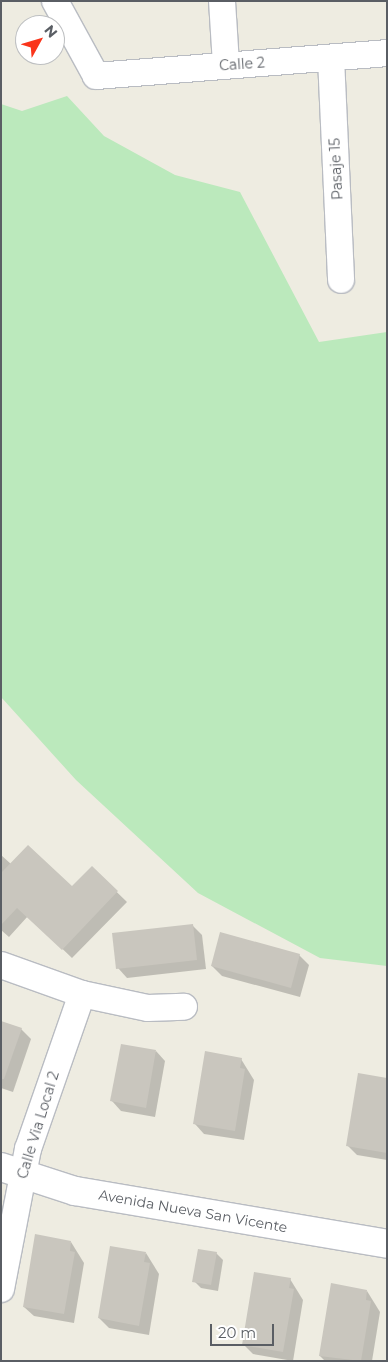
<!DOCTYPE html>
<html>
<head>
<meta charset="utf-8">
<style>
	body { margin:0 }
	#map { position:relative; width:388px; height:1362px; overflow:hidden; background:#eeece1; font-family:Montserrat,sans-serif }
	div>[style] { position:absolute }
	.green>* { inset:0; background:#bbe9bc }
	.shadow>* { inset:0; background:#0003 }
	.building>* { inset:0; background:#c9c6be }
	.roads { filter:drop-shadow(1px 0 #b9bcc2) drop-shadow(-1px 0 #b9bcc2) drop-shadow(0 1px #b9bcc2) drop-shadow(0 -1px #b9bcc2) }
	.minor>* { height:26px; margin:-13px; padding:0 13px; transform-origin:13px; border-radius:13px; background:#fff }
	.tertiary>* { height:28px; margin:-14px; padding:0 14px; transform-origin:14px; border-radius:14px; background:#fff }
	span { translate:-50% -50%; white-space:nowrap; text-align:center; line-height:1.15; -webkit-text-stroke:5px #fff; paint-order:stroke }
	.street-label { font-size:14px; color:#5a5e64 }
	.frame { position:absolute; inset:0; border:2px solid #5a5e64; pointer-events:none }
	.north { position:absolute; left:15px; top:15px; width:50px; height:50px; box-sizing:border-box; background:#fff; border:1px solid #bdbfc1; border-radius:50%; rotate:51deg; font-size:14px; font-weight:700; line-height:20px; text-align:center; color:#5a5e64 }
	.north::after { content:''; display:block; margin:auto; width:18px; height:22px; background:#fa351b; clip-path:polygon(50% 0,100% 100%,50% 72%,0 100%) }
	.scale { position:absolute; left:210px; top:1324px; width:64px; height:22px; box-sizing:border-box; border:2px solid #5a5e64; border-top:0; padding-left:6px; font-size:15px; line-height:18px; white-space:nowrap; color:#5a5e64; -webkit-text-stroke:4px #fff; paint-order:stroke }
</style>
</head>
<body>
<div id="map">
	<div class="green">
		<i style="clip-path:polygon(67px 96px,104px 136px,175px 175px,240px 192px,319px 342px,387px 332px,387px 966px,320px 958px,198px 893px,76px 780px,1px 697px,1px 104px,22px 111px)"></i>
	</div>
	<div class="shadow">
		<i style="clip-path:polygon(1px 855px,11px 864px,72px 888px,92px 868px,127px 902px,72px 958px,28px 916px,9px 937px,1px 930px)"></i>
		<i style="clip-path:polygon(192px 925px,202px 935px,206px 969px,127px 978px,118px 968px)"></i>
		<i style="clip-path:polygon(299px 955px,309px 965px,300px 997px,222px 976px,212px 966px)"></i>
		<i style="clip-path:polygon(1px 1022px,21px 1029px,31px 1039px,13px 1092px,1px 1088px)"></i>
		<i style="clip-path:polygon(156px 1051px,165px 1061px,155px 1117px,121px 1111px,112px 1101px)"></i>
		<i style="clip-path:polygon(241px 1059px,254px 1080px,244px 1140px,204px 1134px,195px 1124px)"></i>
		<i style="clip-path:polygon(387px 1079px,387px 1160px,357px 1155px,347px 1145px)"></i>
		<i style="clip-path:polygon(71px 1242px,84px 1263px,74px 1323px,34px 1316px,24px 1307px)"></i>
		<i style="clip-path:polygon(146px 1253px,159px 1274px,149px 1335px,109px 1328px,99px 1318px)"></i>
		<i style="clip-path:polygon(216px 1253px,223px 1260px,218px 1291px,201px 1288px,194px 1281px)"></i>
		<i style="clip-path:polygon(290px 1279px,303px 1300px,293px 1361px,253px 1354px,243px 1344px)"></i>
		<i style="clip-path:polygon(367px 1291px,380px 1312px,372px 1361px,325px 1361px,320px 1356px)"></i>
	</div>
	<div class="building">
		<i style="clip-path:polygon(28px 845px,72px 886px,92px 866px,118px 891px,62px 950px,17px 908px,1px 925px,1px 873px)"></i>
		<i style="clip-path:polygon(193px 924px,197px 960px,116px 969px,112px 933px)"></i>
		<i style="clip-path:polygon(220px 932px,300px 954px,291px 988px,211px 966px)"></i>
		<i style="clip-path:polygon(1px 1021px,22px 1028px,4px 1079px,1px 1079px)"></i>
		<i style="clip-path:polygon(121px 1044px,156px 1050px,146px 1108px,110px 1101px)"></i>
		<i style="clip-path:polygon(205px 1051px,242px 1058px,240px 1068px,245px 1069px,235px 1131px,193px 1124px)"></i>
		<i style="clip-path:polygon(358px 1073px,387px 1078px,387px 1153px,346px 1146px)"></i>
		<i style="clip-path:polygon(35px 1234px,71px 1241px,70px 1251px,75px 1252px,64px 1314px,23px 1307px)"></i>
		<i style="clip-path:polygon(110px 1246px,146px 1252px,144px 1262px,150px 1263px,139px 1326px,98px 1318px)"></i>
		<i style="clip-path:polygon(198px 1249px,217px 1252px,211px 1285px,192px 1282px)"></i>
		<i style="clip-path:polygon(254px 1272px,291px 1278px,289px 1288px,294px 1289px,283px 1352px,242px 1345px)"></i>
		<i style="clip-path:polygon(331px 1283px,367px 1290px,366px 1300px,371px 1301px,361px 1361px,319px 1356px)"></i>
	</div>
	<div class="roads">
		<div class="minor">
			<i style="left:55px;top:1px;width:85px;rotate:61.3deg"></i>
			<i style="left:96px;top:76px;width:292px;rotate:-4.5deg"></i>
			<i style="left:222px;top:1px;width:64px;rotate:86.4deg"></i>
			<i style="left:331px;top:58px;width:222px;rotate:87.4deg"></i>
			<i style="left:1px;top:965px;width:86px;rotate:19.7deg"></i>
			<i style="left:82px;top:994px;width:67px;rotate:12deg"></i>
			<i style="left:148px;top:1008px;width:36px;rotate:-2deg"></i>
			<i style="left:1px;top:1289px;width:143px;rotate:-79.1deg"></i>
			<i style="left:28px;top:1149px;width:164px;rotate:-70.8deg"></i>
		</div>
		<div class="tertiary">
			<i style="left:1px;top:1167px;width:78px;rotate:18deg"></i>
			<i style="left:75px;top:1191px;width:316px;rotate:9.6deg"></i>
		</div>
	</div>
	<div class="street-label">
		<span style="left:242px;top:64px;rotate:-4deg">Calle 2</span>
		<span style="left:336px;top:169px;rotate:-93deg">Pasaje 15</span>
		<span style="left:38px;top:1125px;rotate:-73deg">Calle Via Local 2</span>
		<span style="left:193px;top:1211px;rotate:10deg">Avenida Nueva San Vicente</span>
	</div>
	<div class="frame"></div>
	<div class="north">N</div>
	<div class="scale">20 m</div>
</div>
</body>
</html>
